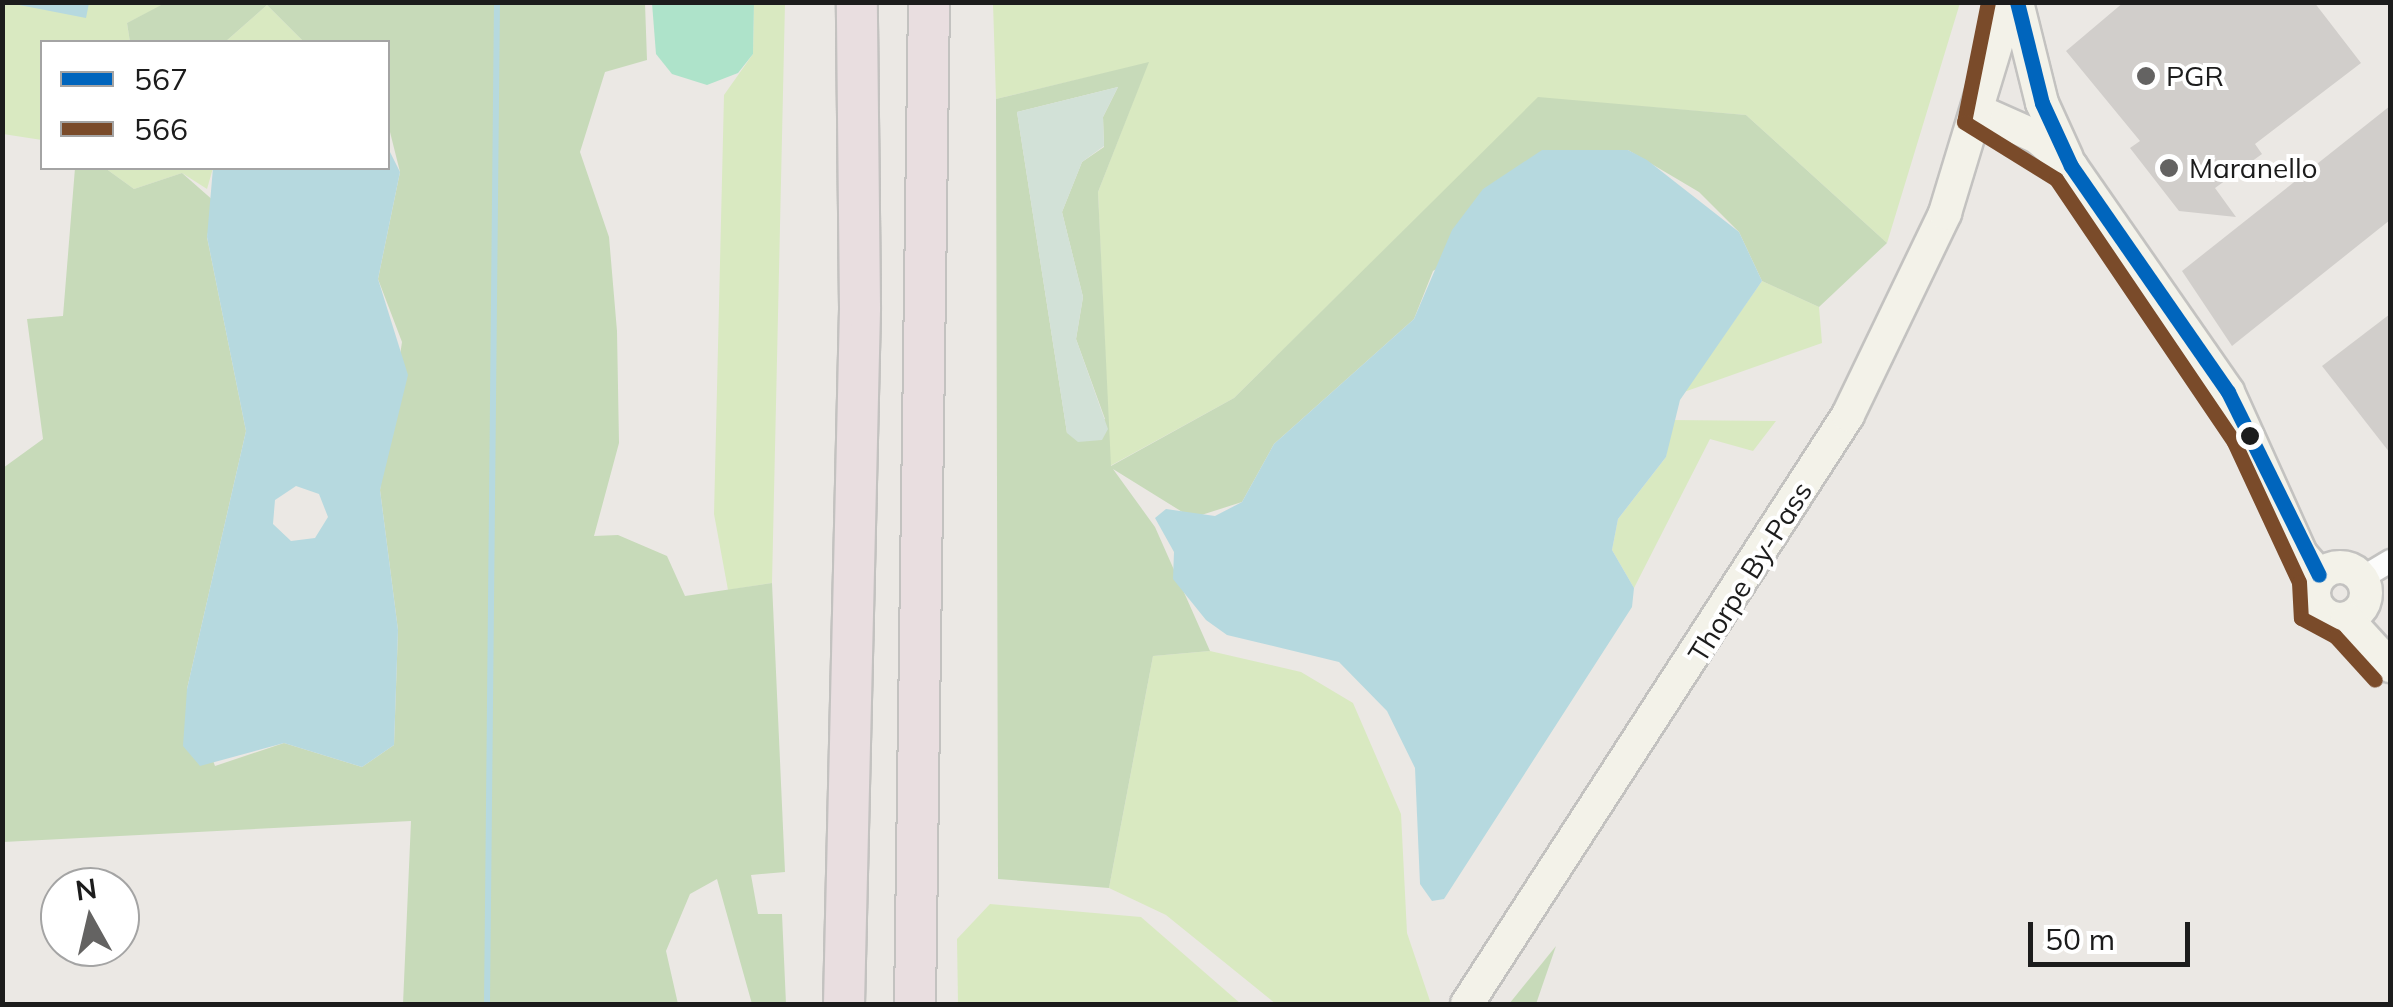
<!DOCTYPE html>
<html>
<head>
<meta charset="utf-8">
<style>
	body { margin:0 }
	#map { position:relative; width:2393px; height:1007px; overflow:hidden; background:#ebe8e4; font-family:Mulish,sans-serif }
	div>[style] { position:absolute }
	.grass>* { inset:0; background:#d9e9c1 }
	.forest>* { inset:0; background:#c7dab9 }
	.wetland>* { inset:0; background:#d2e1d7 }
	.pitch>* { inset:0; background:#aee3ca }
	.water>* { inset:0; background:#b6d9df }
	.stream>* { height:6px; margin:-3px; padding:0 3px; transform-origin:3px; border-radius:3px; background:#b6d9df }
	.building>* { inset:0; background:#d1cecb }
	.roads { filter:drop-shadow(2px 0 #c3c2c0) drop-shadow(-2px 0 #c3c2c0) drop-shadow(0 2px #c3c2c0) drop-shadow(0 -2px #c3c2c0) }
	.street>* { height:22px; margin:-11px; padding:0 11px; transform-origin:11px; border-radius:11px; background:#fcfcfb }
	.secondary>* { height:32px; margin:-16px; padding:0 16px; transform-origin:16px; border-radius:16px; background:#f3f2e9 }
	.secondary>.ring { margin:-16px; padding:0; box-sizing:content-box; background:none; border:32px solid #f3f2e9; border-radius:50% }
	.highway>* { height:40px; margin:-20px; padding:0 20px; transform-origin:20px; border-radius:20px; background:#e9dee0 }
	.bus-1>* { height:15px; margin:-7.5px; padding:0 7.5px; transform-origin:7.5px; border-radius:7.5px; background:#0065bd }
	.bus-2>* { height:15px; margin:-7.5px; padding:0 7.5px; transform-origin:7.5px; border-radius:7.5px; background:#7a4b2a }
	.dots>* { width:28px; height:28px; translate:-50% -50%; box-sizing:border-box; border:5px solid #fff; border-radius:50% }
	span { translate:-50% -50%; white-space:nowrap; text-align:center; line-height:1.15; -webkit-text-stroke:8px #fff; paint-order:stroke }
	.poi-label { font-size:28px; color:#1c1c1c }
	.left { translate:0 -50%; text-align:left }
	.street-label { font-size:28px; color:#1c1c1c }
	.frame { position:absolute; inset:0; border:5px solid #1c1c1c; pointer-events:none }
	.legend { position:absolute; left:40px; top:40px; width:350px; height:130px; box-sizing:border-box; background:#fff; border:2px solid #a4a4a4; margin:0; padding:12px 18px; list-style:none; font-size:30px; color:#1c1c1c }
	.legend li { display:flex; align-items:center; gap:20px; height:50px }
	.legend b { width:50px; border:2px solid #a4a4a4 }
	.north { position:absolute; left:40px; top:867px; width:100px; height:100px; box-sizing:border-box; background:#fff; border:2px solid #a4a4a4; border-radius:50%; rotate:352deg; font-size:28px; font-weight:700; line-height:40px; text-align:center; color:#1c1c1c }
	.north::after { content:''; display:block; margin:auto; width:35px; height:45px; background:#646362; clip-path:polygon(50% 0,100% 100%,50% 72%,0 100%) }
	.scale { position:absolute; left:2028px; top:922px; width:162px; height:45px; box-sizing:border-box; border:5px solid #1c1c1c; border-top:0; padding-left:12px; font-size:30px; line-height:35px; white-space:nowrap; color:#1c1c1c; -webkit-text-stroke:8px #fff; paint-order:stroke }
</style>
</head>
<body>
<div id="map">
	<div class="grass">
		<i style="clip-path:polygon(3px 3px,167px 3px,127px 23px,130px 42px,42px 42px,42px 140px,3px 134px)"></i>
		<i style="clip-path:polygon(754px 3px,785px 3px,772px 583px,728px 590px,714px 514px,724px 95px,753px 54px)"></i>
		<i style="clip-path:polygon(993px 3px,1960px 3px,1887px 243px,1746px 115px,1538px 98px,1234px 398px,1110px 466px,1098px 192px,1148px 63px,996px 99px)"></i>
		<i style="clip-path:polygon(267px 5px,304px 42px,225px 42px)"></i>
		<i style="clip-path:polygon(105px 168px,213px 168px,207px 189px,182px 173px,134px 189px)"></i>
		<i style="clip-path:polygon(1762px 281px,1819px 307px,1822px 343px,1684px 392px)"></i>
		<i style="clip-path:polygon(1671px 420px,1776px 421px,1753px 451px,1710px 439px,1634px 588px,1612px 550px,1618px 519px,1666px 457px)"></i>
		<i style="clip-path:polygon(1210px 651px,1301px 672px,1353px 703px,1401px 814px,1407px 933px,1431px 1004px,1276px 1004px,1166px 915px,1109px 888px,1153px 656px)"></i>
		<i style="clip-path:polygon(990px 904px,1141px 917px,1241px 1004px,958px 1004px,957px 939px)"></i>
	</div>
	<div class="forest">
		<i style="clip-path:polygon(167px 2px,645px 3px,647px 60px,605px 72px,580px 152px,609px 237px,617px 331px,619px 443px,594px 536px,618px 535px,667px 556px,685px 596px,772px 583px,785px 872px,751px 875px,758px 914px,782px 914px,786px 1004px,752px 1004px,717px 879px,690px 894px,666px 951px,678px 1004px,403px 1004px,411px 821px,3px 842px,3px 468px,43px 439px,27px 319px,63px 316px,75px 168px,105px 168px,134px 189px,182px 173px,215px 202px,207px 237px,246px 431px,187px 689px,215px 766px,284px 743px,362px 767px,394px 745px,398px 630px,380px 490px,402px 342px,378px 279px,400px 172px,388px 124px,388px 42px,304px 42px,267px 5px,225px 42px,130px 42px,127px 23px)"></i>
		<i style="clip-path:polygon(evenodd,1149px 62px,1098px 192px,1111px 466px,1234px 398px,1538px 97px,1746px 115px,1887px 243px,1819px 307px,1762px 281px,1739px 232px,1699px 192px,1628px 150px,1433px 271px,1414px 319px,1274px 444px,1242px 502px,1192px 518px,1113px 469px,1155px 527px,1210px 651px,1153px 656px,1109px 888px,998px 879px,996px 99px,1149px 62px,1118px 87px,1103px 117px,1104px 147px,1082px 162px,1062px 212px,1083px 297px,1076px 339px,1105px 419px,1067px 433px,1017px 112px,1118px 87px)"></i>
		<i style="clip-path:polygon(1556px 946px,1536px 1004px,1509px 1004px)"></i>
	</div>
	<div class="wetland">
		<i style="clip-path:polygon(1118px 87px,1103px 117px,1104px 146px,1082px 162px,1062px 212px,1083px 297px,1076px 339px,1108px 429px,1102px 440px,1078px 442px,1067px 433px,1017px 112px)"></i>
	</div>
	<div class="pitch">
		<i style="clip-path:polygon(652px 3px,754px 3px,753px 54px,738px 73px,707px 85px,672px 74px,656px 54px)"></i>
	</div>
	<div class="water">
		<i style="clip-path:polygon(9px 3px,89px 3px,86px 18px)"></i>
		<i style="clip-path:polygon(evenodd,388px 148px,400px 172px,378px 279px,408px 375px,380px 490px,398px 630px,394px 745px,362px 767px,284px 743px,200px 766px,183px 746px,187px 689px,246px 431px,207px 237px,213px 168px,388px 168px,388px 148px,296px 486px,319px 494px,328px 517px,315px 538px,291px 541px,273px 524px,275px 500px,296px 486px)"></i>
		<i style="clip-path:polygon(1542px 150px,1628px 150px,1647px 160px,1739px 232px,1762px 281px,1680px 400px,1666px 457px,1618px 519px,1612px 550px,1634px 588px,1632px 607px,1444px 899px,1432px 901px,1420px 884px,1415px 768px,1387px 711px,1339px 662px,1227px 635px,1206px 620px,1173px 579px,1174px 552px,1155px 518px,1166px 509px,1215px 516px,1242px 502px,1274px 444px,1414px 319px,1452px 230px,1483px 189px)"></i>
	</div>
	<div class="stream">
		<i style="left:487px;top:1004px;width:1002px;rotate:-89.43deg"></i>
	</div>
	<div class="building">
		<i style="clip-path:polygon(2124px 2px,2314px 2px,2361px 63px,2255px 144px,2262px 154px,2215px 188px,2236px 217px,2179px 211px,2130px 148px,2140px 141px,2066px 51px)"></i>
		<i style="clip-path:polygon(2390px 106px,2390px 220px,2232px 346px,2182px 271px)"></i>
		<i style="clip-path:polygon(2390px 314px,2390px 453px,2322px 366px)"></i>
	</div>
	<div class="roads">
		<div class="street">
			<i style="left:2362px;top:578px;width:33px;rotate:-31deg"></i>
		</div>
		<div class="secondary">
			<i style="left:2017px;top:2px;width:104px;rotate:76.1deg"></i>
			<i style="left:2042px;top:103px;width:60px;rotate:65.6deg"></i>
			<i style="left:1981px;top:112px;width:61px;rotate:24.1deg"></i>
			<i style="left:2037px;top:137px;width:45px;rotate:40.5deg"></i>
			<i style="left:2071px;top:166px;width:275px;rotate:55.2deg"></i>
			<i style="left:2228px;top:392px;width:178px;rotate:65.7deg"></i>
			<i style="left:2301px;top:554px;width:28px;rotate:49deg"></i>
			<i class="ring" style="left:2314px;top:567px;width:20px;height:20px"></i>
			<i style="left:2347px;top:619px;width:64px;rotate:47.5deg"></i>
			<i style="left:1467px;top:1004px;width:701px;rotate:-57.1deg"></i>
			<i style="left:1848px;top:415px;width:224px;rotate:-64.3deg"></i>
			<i style="left:1945px;top:213px;width:220px;rotate:-73.1deg"></i>
		</div>
		<div class="highway">
			<i style="left:844px;top:1004px;width:697px;rotate:-88.68deg"></i>
			<i style="left:860px;top:307px;width:305px;rotate:-90.6deg"></i>
			<i style="left:915px;top:1004px;width:1002px;rotate:-89.2deg"></i>
		</div>
	</div>
	<div class="bus-1">
		<i style="left:2017px;top:2px;width:104px;rotate:76.1deg"></i>
		<i style="left:2042px;top:103px;width:69px;rotate:65.3deg"></i>
		<i style="left:2071px;top:166px;width:275px;rotate:55.2deg"></i>
		<i style="left:2228px;top:392px;width:204px;rotate:63.6deg"></i>
	</div>
	<div class="bus-2">
		<i style="left:1988px;top:2px;width:122px;rotate:101.3deg"></i>
		<i style="left:1964px;top:122px;width:108px;rotate:31.8deg"></i>
		<i style="left:2056px;top:179px;width:318px;rotate:55.9deg"></i>
		<i style="left:2234px;top:442px;width:154px;rotate:65.1deg"></i>
		<i style="left:2299px;top:582px;width:36px;rotate:87deg"></i>
		<i style="left:2301px;top:618px;width:38px;rotate:28deg"></i>
		<i style="left:2335px;top:636px;width:59px;rotate:47.7deg"></i>
	</div>
	<div class="dots">
		<i style="left:2146px;top:76px;background:#646362"></i>
		<i style="left:2169px;top:168px;background:#646362"></i>
		<i style="left:2250px;top:436px;background:#1c1c1c"></i>
	</div>
	<div class="poi-label">
		<span class="left" style="left:2166px;top:76px">PGR</span>
		<span class="left" style="left:2189px;top:168px">Maranello</span>
	</div>
	<div class="street-label">
		<span style="left:1750px;top:572px;rotate:-58deg">Thorpe By-Pass</span>
	</div>
	<div class="frame"></div>
	<ul class="legend">
	<li><b style="height:12px;background:#0065bd"></b>567</li>
	<li><b style="height:12px;background:#7a4b2a"></b>566</li>
	</ul>
	<div class="north">N</div>
	<div class="scale">50 m</div>
</div>
</body>
</html>
